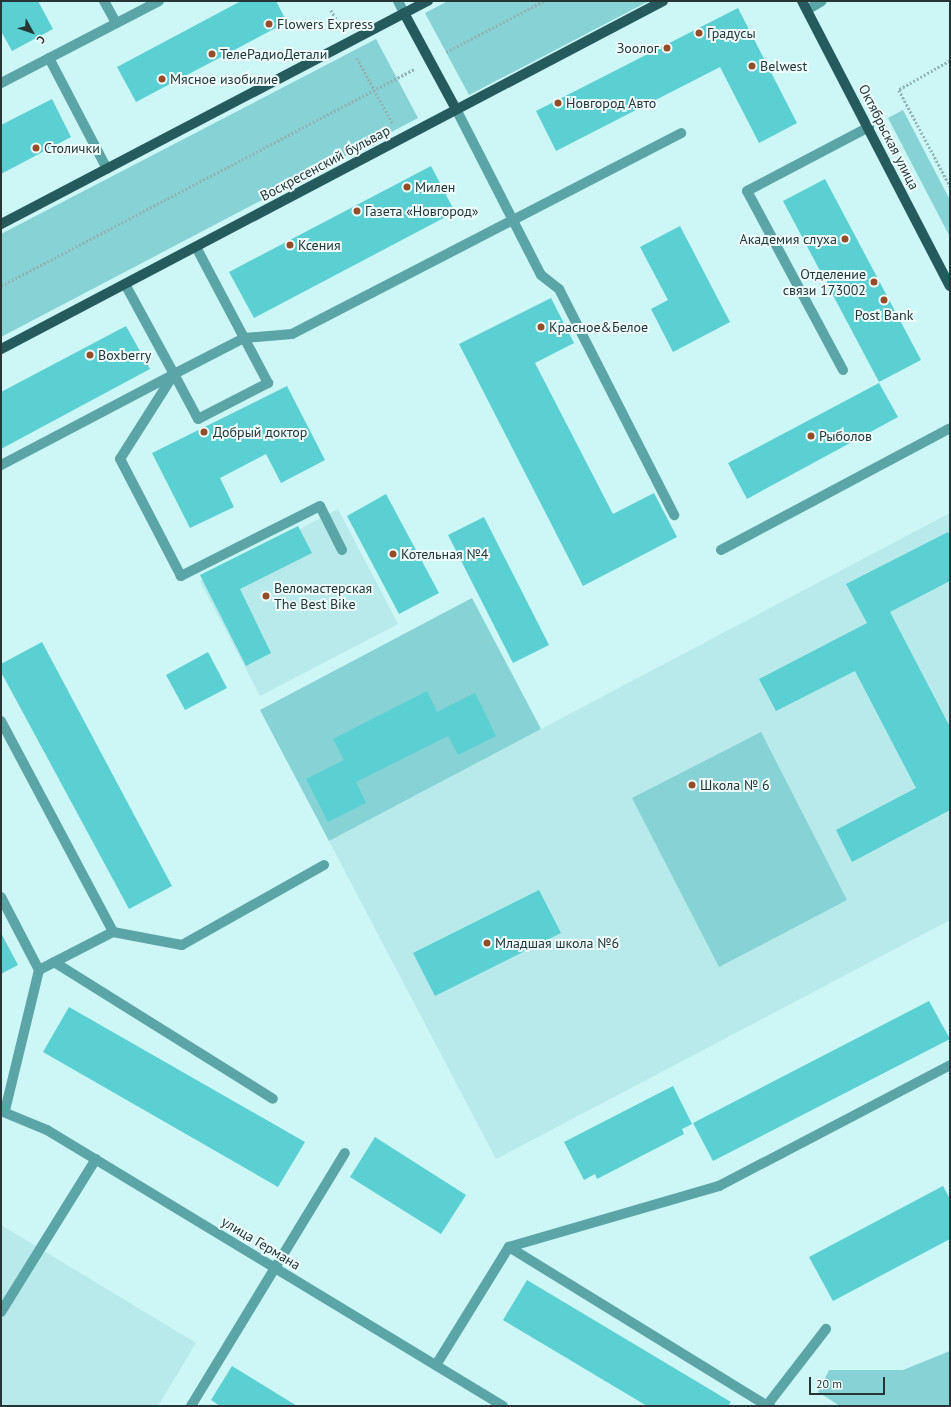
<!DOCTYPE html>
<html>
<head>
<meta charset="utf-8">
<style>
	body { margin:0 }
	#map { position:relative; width:951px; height:1407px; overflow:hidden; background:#cdf6f6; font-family:"PT Sans",sans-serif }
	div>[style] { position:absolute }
	.built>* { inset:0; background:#b8eaeb }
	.green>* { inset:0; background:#86d2d4 }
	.building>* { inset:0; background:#5bd0d3 }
	.path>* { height:2.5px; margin-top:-1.25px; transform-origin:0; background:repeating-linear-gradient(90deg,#92b3b3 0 2px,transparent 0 4px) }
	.minor>* { height:10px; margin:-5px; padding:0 5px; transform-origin:5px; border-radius:5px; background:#5ba5a7 }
	.major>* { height:10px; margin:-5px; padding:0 5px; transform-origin:5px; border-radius:5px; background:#265b5d }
	.dots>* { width:11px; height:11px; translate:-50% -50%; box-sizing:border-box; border:2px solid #eefefe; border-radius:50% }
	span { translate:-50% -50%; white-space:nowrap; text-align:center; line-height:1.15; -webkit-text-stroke:4px #eefefe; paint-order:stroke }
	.poi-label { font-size:14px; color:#263636 }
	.left { translate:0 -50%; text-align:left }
	.right { translate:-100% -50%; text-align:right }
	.street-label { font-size:14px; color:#263636 }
	.frame { position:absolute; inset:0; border:2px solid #263636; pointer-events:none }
	.north { position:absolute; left:12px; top:12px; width:40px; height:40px; -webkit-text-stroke:3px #eefefe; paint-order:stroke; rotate:130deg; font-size:11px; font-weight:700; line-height:16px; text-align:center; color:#263636 }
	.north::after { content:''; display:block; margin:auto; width:14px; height:18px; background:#263636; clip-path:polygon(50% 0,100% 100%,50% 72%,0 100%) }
	.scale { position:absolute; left:809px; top:1377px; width:76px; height:18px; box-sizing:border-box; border:2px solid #263636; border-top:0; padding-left:5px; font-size:12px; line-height:14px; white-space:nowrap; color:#263636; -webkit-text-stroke:3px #eefefe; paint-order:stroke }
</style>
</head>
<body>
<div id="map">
	<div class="built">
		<i style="clip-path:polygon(338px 509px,398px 624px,260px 696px,200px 581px)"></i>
		<i style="clip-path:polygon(950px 513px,950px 920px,496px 1159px,329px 841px)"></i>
		<i style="clip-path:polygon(1px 1225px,196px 1343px,158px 1406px,1px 1406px)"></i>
	</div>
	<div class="green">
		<i style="clip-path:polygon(448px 1px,649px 1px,469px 95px,425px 13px)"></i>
		<i style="clip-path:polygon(376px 39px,418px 118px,1px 337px,1px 234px)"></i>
		<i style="clip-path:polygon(903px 110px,950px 200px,950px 237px,888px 118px)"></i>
		<i style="clip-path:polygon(472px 598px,541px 729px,329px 841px,260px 710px)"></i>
		<i style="clip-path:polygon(761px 732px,847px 900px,719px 967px,632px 798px)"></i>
		<i style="clip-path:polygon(950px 1351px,950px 1406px,840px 1406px,818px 1392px,829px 1370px,903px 1370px)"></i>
	</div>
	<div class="building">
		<i style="clip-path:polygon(1px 1px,38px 1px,53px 29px,12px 51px,1px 31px)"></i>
		<i style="clip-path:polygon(241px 1px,276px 1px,287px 22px,136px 102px,117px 67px)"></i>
		<i style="clip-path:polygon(738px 8px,797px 123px,759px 143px,720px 67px,556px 151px,536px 111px)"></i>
		<i style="clip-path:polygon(52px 99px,71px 137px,1px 174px,1px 125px)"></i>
		<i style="clip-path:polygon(431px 166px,455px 212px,254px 318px,229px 272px)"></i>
		<i style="clip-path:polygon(825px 179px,921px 360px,879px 382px,783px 201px)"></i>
		<i style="clip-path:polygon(680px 226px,730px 322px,673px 352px,651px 309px,668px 300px,640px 247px)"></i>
		<i style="clip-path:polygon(551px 298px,574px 343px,535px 363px,613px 514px,654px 493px,677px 537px,583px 586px,459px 344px)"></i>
		<i style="clip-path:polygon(126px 326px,150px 369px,1px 449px,1px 392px)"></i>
		<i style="clip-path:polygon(879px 383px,898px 417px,747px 499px,728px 463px)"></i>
		<i style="clip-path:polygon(287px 386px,325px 460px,281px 483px,266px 454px,220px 478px,234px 507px,190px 528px,152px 453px)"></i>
		<i style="clip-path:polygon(386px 494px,439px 593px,399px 614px,347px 516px)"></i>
		<i style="clip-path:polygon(484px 517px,549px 645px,513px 663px,448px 535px)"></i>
		<i style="clip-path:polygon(298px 526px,312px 553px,240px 589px,271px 653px,246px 666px,200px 575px)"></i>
		<i style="clip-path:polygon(948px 532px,950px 536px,950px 581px,890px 612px,950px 727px,950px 810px,852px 862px,836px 830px,916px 788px,855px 671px,776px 711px,759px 679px,867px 623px,846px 584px)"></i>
		<i style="clip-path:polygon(42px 642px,172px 886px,129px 909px,1px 672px,1px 664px)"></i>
		<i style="clip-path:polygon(208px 652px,227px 688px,185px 710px,166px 675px)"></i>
		<i style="clip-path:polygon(427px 691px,437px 712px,475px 693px,496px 736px,458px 755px,448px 736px,356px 782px,366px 803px,328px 822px,306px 779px,344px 760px,333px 739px)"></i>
		<i style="clip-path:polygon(539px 890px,561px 933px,435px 996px,413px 953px)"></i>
		<i style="clip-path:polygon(1px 933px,18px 965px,1px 974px)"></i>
		<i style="clip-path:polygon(929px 1001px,950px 1039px,713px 1161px,693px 1123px)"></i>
		<i style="clip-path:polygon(69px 1007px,305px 1142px,278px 1187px,43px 1052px)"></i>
		<i style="clip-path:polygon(673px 1086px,692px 1124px,682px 1129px,684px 1134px,597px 1179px,595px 1174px,584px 1180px,564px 1142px)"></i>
		<i style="clip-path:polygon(375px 1137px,466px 1195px,441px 1234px,350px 1177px)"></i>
		<i style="clip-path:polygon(943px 1186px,950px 1199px,950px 1239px,833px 1301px,809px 1257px)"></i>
		<i style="clip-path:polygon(527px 1280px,731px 1402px,728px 1406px,647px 1406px,503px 1320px)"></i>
		<i style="clip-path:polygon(232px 1366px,297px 1406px,220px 1406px,211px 1400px)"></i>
	</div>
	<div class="path">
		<i style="left:331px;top:10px;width:20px;rotate:60deg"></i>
		<i style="left:446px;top:52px;width:110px;rotate:-27.5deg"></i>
		<i style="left:357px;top:58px;width:75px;rotate:61.4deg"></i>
		<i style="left:950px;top:61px;width:59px;rotate:150.4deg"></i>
		<i style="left:899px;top:90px;width:109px;rotate:62deg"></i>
		<i style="left:1px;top:286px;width:467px;rotate:-27.7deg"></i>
	</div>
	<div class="minor">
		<i style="left:104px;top:1px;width:25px;rotate:61deg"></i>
		<i style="left:398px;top:1px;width:13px;rotate:63deg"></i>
		<i style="left:807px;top:10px;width:17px;rotate:-31deg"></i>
		<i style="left:49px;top:58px;width:125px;rotate:62.4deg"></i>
		<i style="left:1px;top:83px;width:178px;rotate:-27.4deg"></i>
		<i style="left:456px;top:109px;width:186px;rotate:62.9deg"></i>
		<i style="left:541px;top:275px;width:23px;rotate:38deg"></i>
		<i style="left:559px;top:289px;width:254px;rotate:63deg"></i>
		<i style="left:843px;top:370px;width:203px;rotate:-118.2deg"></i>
		<i style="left:747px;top:191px;width:138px;rotate:-27.7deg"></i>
		<i style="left:174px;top:374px;width:51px;rotate:61.9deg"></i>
		<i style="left:198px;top:419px;width:79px;rotate:-27.2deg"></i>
		<i style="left:268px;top:383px;width:154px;rotate:-117.9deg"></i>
		<i style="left:1px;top:465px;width:195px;rotate:-27.7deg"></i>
		<i style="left:174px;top:374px;width:102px;rotate:-118.6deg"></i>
		<i style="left:342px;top:550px;width:49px;rotate:-116.6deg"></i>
		<i style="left:320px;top:506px;width:156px;rotate:153.3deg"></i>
		<i style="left:181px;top:576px;width:132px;rotate:-117.5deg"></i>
		<i style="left:120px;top:459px;width:101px;rotate:-57.6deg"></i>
		<i style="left:174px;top:374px;width:79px;rotate:-27.2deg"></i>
		<i style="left:244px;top:338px;width:48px;rotate:-4.8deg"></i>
		<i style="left:292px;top:334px;width:438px;rotate:-27.3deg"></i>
		<i style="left:721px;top:550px;width:259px;rotate:-28deg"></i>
		<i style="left:1px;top:721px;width:239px;rotate:62deg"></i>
		<i style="left:113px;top:932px;width:70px;rotate:10.7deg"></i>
		<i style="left:182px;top:945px;width:163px;rotate:-29.4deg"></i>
		<i style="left:1px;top:897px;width:82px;rotate:62.5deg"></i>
		<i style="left:39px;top:970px;width:145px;rotate:103.6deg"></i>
		<i style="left:54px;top:962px;width:258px;rotate:32deg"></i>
		<i style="left:39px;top:970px;width:83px;rotate:-27.2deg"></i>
		<i style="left:1px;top:1111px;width:50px;rotate:22.4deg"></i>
		<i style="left:47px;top:1130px;width:533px;rotate:31.18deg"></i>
		<i style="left:509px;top:1247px;width:303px;rotate:31.6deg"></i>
		<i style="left:1px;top:1312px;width:180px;rotate:-58.2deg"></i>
		<i style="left:436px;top:1365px;width:139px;rotate:-58.3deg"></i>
		<i style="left:509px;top:1247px;width:219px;rotate:-16.2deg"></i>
		<i style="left:719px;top:1186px;width:261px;rotate:-27.6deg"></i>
		<i style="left:191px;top:1406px;width:296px;rotate:-58.7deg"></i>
		<i style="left:770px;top:1406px;width:3px;rotate:-135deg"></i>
		<i style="left:768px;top:1404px;width:95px;rotate:-52.3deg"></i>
	</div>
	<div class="major">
		<i style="left:802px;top:1px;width:321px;rotate:62.6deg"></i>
		<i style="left:404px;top:13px;width:109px;rotate:61.6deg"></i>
		<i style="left:1px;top:224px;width:482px;rotate:-27.6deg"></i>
		<i style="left:1px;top:349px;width:748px;rotate:-27.73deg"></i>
	</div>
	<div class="dots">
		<i style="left:269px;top:24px;background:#944d26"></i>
		<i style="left:699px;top:33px;background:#944d26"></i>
		<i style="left:667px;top:48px;background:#944d26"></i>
		<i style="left:212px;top:54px;background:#944d26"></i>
		<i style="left:752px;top:66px;background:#944d26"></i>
		<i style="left:162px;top:79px;background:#944d26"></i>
		<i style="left:558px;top:103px;background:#944d26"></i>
		<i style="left:36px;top:148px;background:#944d26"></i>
		<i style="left:407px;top:187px;background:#944d26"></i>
		<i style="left:357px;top:211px;background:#944d26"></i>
		<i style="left:845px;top:239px;background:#944d26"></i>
		<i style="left:290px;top:245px;background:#944d26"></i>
		<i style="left:874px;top:282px;background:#944d26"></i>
		<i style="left:884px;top:300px;background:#944d26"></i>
		<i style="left:541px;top:327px;background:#944d26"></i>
		<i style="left:90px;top:355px;background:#944d26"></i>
		<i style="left:204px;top:432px;background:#944d26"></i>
		<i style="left:811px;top:436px;background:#944d26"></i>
		<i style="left:393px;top:554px;background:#944d26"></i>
		<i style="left:266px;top:596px;background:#944d26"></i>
		<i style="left:692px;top:785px;background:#944d26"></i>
		<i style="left:487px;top:943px;background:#944d26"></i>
	</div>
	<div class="poi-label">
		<span class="left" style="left:277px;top:24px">Flowers Express</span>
		<span class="left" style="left:707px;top:33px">Градусы</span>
		<span class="right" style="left:659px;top:48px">Зоолог</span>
		<span class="left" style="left:220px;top:54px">ТелеРадиоДетали</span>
		<span class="left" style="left:760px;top:66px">Belwest</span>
		<span class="left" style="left:170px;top:79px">Мясное изобилие</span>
		<span class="left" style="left:566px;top:103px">Новгород Авто</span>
		<span class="left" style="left:44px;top:148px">Столички</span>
		<span class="left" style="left:415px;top:187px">Милен</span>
		<span class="left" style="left:365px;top:211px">Газета «Новгород»</span>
		<span class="right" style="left:837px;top:239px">Академия слуха</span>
		<span class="left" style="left:298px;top:245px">Ксения</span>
		<span class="right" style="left:866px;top:282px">Отделение<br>связи 173002</span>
		<span style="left:884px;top:315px">Post Bank</span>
		<span class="left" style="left:549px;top:327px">Красное&amp;Белое</span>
		<span class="left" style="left:98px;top:355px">Boxberry</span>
		<span class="left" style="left:213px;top:432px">Добрый доктор</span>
		<span class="left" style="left:819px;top:436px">Рыболов</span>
		<span class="left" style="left:401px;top:554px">Котельная №4</span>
		<span class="left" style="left:274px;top:596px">Веломастерская<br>The Best Bike</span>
		<span class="left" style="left:700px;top:785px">Школа № 6</span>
		<span class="left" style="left:495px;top:943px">Младшая школа №6</span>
	</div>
	<div class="street-label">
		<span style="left:889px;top:137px;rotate:63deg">Октябрьская улица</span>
		<span style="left:325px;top:163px;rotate:-28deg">Воскресенский бульвар</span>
		<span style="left:261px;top:1243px;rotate:31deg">улица Германа</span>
	</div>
	<div class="frame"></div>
	<div class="north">С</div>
	<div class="scale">20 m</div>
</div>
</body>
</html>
